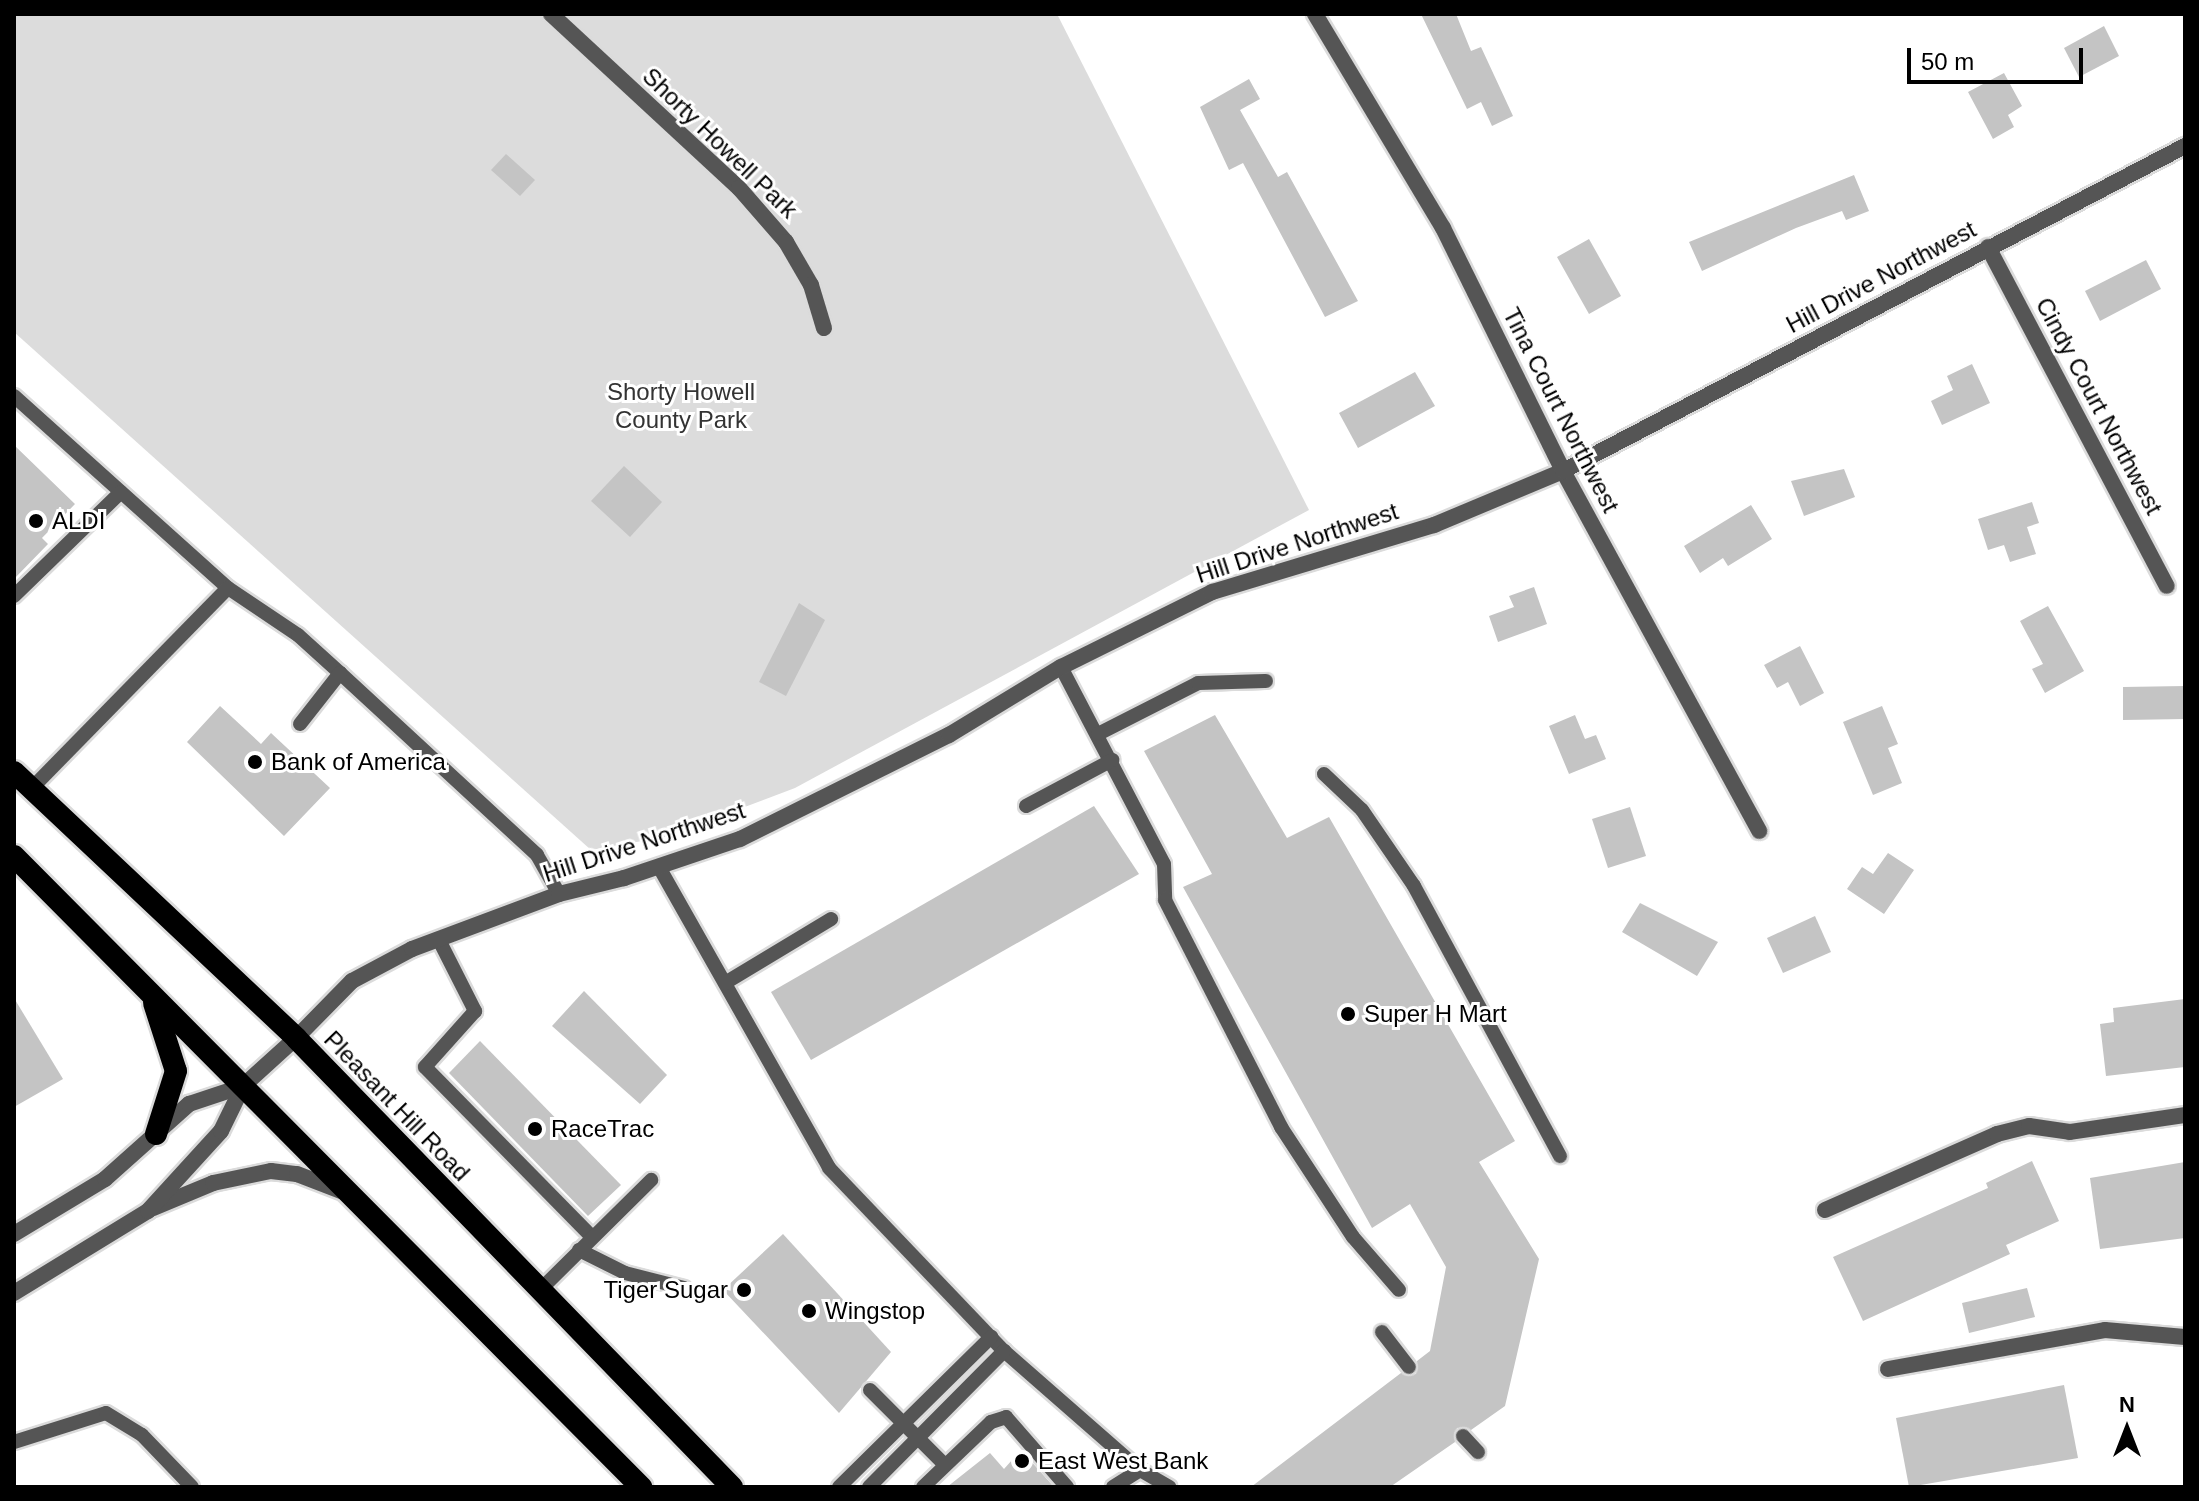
<!DOCTYPE html>
<html>
<head>
<meta charset="utf-8">
<style>
	body { margin:0 }
	#map { position:relative; width:2199px; height:1501px; overflow:hidden; background:#fff; font-family:Arial,sans-serif }
	div>[style] { position:absolute }
	.green>* { inset:0; background:#dcdcdc }
	.building>* { inset:0; background:#c4c4c4 }
	.roads { filter:drop-shadow(2px 0 #dbdbdb) drop-shadow(-2px 0 #dbdbdb) drop-shadow(0 2px #dbdbdb) drop-shadow(0 -2px #dbdbdb) }
	.service>* { height:14px; margin:-7px; padding:0 7px; transform-origin:7px; border-radius:7px; background:#555 }
	.minor>* { height:16px; margin:-8px; padding:0 8px; transform-origin:8px; border-radius:8px; background:#555 }
	.tertiary>* { height:16px; margin:-8px; padding:0 8px; transform-origin:8px; border-radius:8px; background:#555 }
	.trunk>* { height:22px; margin:-11px; padding:0 11px; transform-origin:11px; border-radius:11px; background:#000 }
	.dots>* { width:22px; height:22px; translate:-50% -50%; box-sizing:border-box; border:4px solid #fff; border-radius:50% }
	span { translate:-50% -50%; white-space:nowrap; text-align:center; line-height:1.15; -webkit-text-stroke:6px #fff; paint-order:stroke }
	.street-label { font-size:24px; color:#000 }
	.park-label { font-size:24px; color:#333 }
	.poi-label { font-size:24px; color:#000 }
	.left { translate:0 -50%; text-align:left }
	.right { translate:-100% -50%; text-align:right }
	.frame { position:absolute; inset:0; border:16px solid #000; pointer-events:none }
	.north { position:absolute; left:2087px; top:1389px; width:80px; height:80px; -webkit-text-stroke:6px #fff; paint-order:stroke; rotate:0deg; font-size:22px; font-weight:700; line-height:32px; text-align:center; color:#000 }
	.north::after { content:''; display:block; margin:auto; width:28px; height:36px; background:#000; clip-path:polygon(50% 0,100% 100%,50% 72%,0 100%) }
	.scale { position:absolute; left:1907px; top:48px; width:176px; height:36px; box-sizing:border-box; border:4px solid #000; border-top:0; padding-left:10px; font-size:24px; line-height:28px; white-space:nowrap; color:#000; -webkit-text-stroke:6px #fff; paint-order:stroke }
</style>
</head>
<body>
<div id="map">
	<div class="green">
		<i style="clip-path:polygon(14px 14px,1057px 14px,1309px 510px,795px 788px,665px 837px,591px 850px,14px 332px)"></i>
	</div>
	<div class="building">
		<i style="clip-path:polygon(1421px 14px,1456px 14px,1471px 51px,1481px 47px,1513px 116px,1492px 126px,1481px 102px,1467px 109px)"></i>
		<i style="clip-path:polygon(2104px 26px,2119px 56px,2079px 77px,2064px 48px)"></i>
		<i style="clip-path:polygon(2004px 73px,2022px 106px,2008px 115px,2014px 127px,1993px 139px,1968px 92px)"></i>
		<i style="clip-path:polygon(1249px 79px,1260px 99px,1240px 110px,1278px 177px,1287px 172px,1358px 301px,1325px 317px,1243px 163px,1229px 170px,1200px 107px)"></i>
		<i style="clip-path:polygon(506px 154px,535px 180px,520px 196px,491px 170px)"></i>
		<i style="clip-path:polygon(1854px 175px,1869px 211px,1846px 220px,1842px 211px,1796px 228px,1702px 271px,1689px 242px)"></i>
		<i style="clip-path:polygon(1589px 239px,1621px 296px,1589px 314px,1557px 257px)"></i>
		<i style="clip-path:polygon(2146px 260px,2161px 289px,2100px 321px,2085px 291px)"></i>
		<i style="clip-path:polygon(1972px 364px,1990px 403px,1942px 425px,1931px 401px,1953px 390px,1947px 376px)"></i>
		<i style="clip-path:polygon(1415px 372px,1435px 406px,1358px 448px,1339px 413px)"></i>
		<i style="clip-path:polygon(14px 445px,75px 504px,42px 538px,48px 544px,14px 579px)"></i>
		<i style="clip-path:polygon(624px 466px,662px 502px,630px 537px,591px 501px)"></i>
		<i style="clip-path:polygon(1844px 469px,1855px 497px,1804px 516px,1791px 481px)"></i>
		<i style="clip-path:polygon(2032px 502px,2039px 523px,2027px 527px,2036px 554px,2010px 562px,2004px 545px,1988px 550px,1978px 519px)"></i>
		<i style="clip-path:polygon(1751px 505px,1772px 539px,1728px 566px,1723px 558px,1700px 573px,1684px 546px)"></i>
		<i style="clip-path:polygon(1534px 587px,1547px 624px,1498px 642px,1489px 616px,1514px 607px,1509px 596px)"></i>
		<i style="clip-path:polygon(799px 603px,825px 620px,786px 696px,759px 682px)"></i>
		<i style="clip-path:polygon(2048px 606px,2084px 671px,2045px 693px,2032px 669px,2043px 664px,2020px 621px)"></i>
		<i style="clip-path:polygon(1800px 646px,1824px 693px,1800px 706px,1788px 682px,1777px 688px,1764px 665px)"></i>
		<i style="clip-path:polygon(2185px 686px,2185px 719px,2123px 720px,2123px 687px)"></i>
		<i style="clip-path:polygon(220px 706px,261px 744px,271px 733px,330px 788px,284px 836px,187px 742px)"></i>
		<i style="clip-path:polygon(1882px 706px,1898px 744px,1888px 748px,1902px 783px,1873px 795px,1843px 722px)"></i>
		<i style="clip-path:polygon(1215px 715px,1287px 838px,1329px 817px,1515px 1141px,1479px 1162px,1539px 1259px,1505px 1406px,1471px 1430px,1457px 1428px,1455px 1442px,1390px 1487px,1251px 1487px,1401px 1373px,1416px 1374px,1417px 1361px,1430px 1351px,1446px 1267px,1410px 1204px,1372px 1228px,1183px 887px,1212px 874px,1144px 751px)"></i>
		<i style="clip-path:polygon(1575px 715px,1585px 739px,1596px 735px,1606px 759px,1569px 774px,1549px 726px)"></i>
		<i style="clip-path:polygon(1094px 806px,1139px 874px,811px 1060px,771px 992px)"></i>
		<i style="clip-path:polygon(1630px 807px,1646px 856px,1608px 868px,1592px 819px)"></i>
		<i style="clip-path:polygon(1888px 853px,1914px 870px,1884px 914px,1847px 889px,1862px 867px,1873px 874px)"></i>
		<i style="clip-path:polygon(1640px 903px,1718px 942px,1697px 976px,1622px 932px)"></i>
		<i style="clip-path:polygon(1815px 916px,1831px 952px,1783px 973px,1767px 938px)"></i>
		<i style="clip-path:polygon(584px 991px,667px 1075px,640px 1104px,552px 1026px)"></i>
		<i style="clip-path:polygon(14px 998px,63px 1079px,14px 1107px)"></i>
		<i style="clip-path:polygon(2185px 999px,2185px 1067px,2106px 1076px,2100px 1024px,2114px 1022px,2113px 1008px)"></i>
		<i style="clip-path:polygon(480px 1041px,621px 1185px,588px 1216px,449px 1073px)"></i>
		<i style="clip-path:polygon(2032px 1161px,2059px 1221px,2006px 1245px,2010px 1254px,1863px 1321px,1833px 1257px,1988px 1188px,1986px 1183px)"></i>
		<i style="clip-path:polygon(2185px 1162px,2185px 1238px,2100px 1249px,2090px 1178px)"></i>
		<i style="clip-path:polygon(783px 1234px,891px 1352px,839px 1413px,723px 1290px)"></i>
		<i style="clip-path:polygon(2027px 1288px,2035px 1317px,1969px 1333px,1962px 1303px)"></i>
		<i style="clip-path:polygon(2064px 1385px,2078px 1458px,1909px 1487px,1896px 1418px)"></i>
		<i style="clip-path:polygon(1021px 1450px,1054px 1487px,947px 1487px,990px 1453px,1004px 1469px)"></i>
	</div>
	<div class="roads">
		<div class="service">
			<i style="left:14px;top:396px;width:288px;rotate:41.9deg"></i>
			<i style="left:228px;top:588px;width:84px;rotate:33.9deg"></i>
			<i style="left:298px;top:635px;width:57px;rotate:42.1deg"></i>
			<i style="left:340px;top:673px;width:268px;rotate:42.7deg"></i>
			<i style="left:537px;top:855px;width:45px;rotate:60.6deg"></i>
			<i style="left:14px;top:596px;width:149px;rotate:-44.2deg"></i>
			<i style="left:1061px;top:667px;width:222px;rotate:62.4deg"></i>
			<i style="left:1164px;top:864px;width:36px;rotate:88deg"></i>
			<i style="left:1165px;top:900px;width:255px;rotate:62.9deg"></i>
			<i style="left:1281px;top:1127px;width:131px;rotate:56.8deg"></i>
			<i style="left:1353px;top:1237px;width:70px;rotate:49deg"></i>
			<i style="left:300px;top:724px;width:65px;rotate:-51.9deg"></i>
			<i style="left:1098px;top:734px;width:112px;rotate:-27deg"></i>
			<i style="left:1198px;top:683px;width:68px;rotate:-1.7deg"></i>
			<i style="left:1324px;top:774px;width:52px;rotate:43.5deg"></i>
			<i style="left:1362px;top:810px;width:92px;rotate:55.6deg"></i>
			<i style="left:1414px;top:886px;width:307px;rotate:61.6deg"></i>
			<i style="left:31px;top:789px;width:281px;rotate:-45.6deg"></i>
			<i style="left:1026px;top:806px;width:98px;rotate:-28.1deg"></i>
			<i style="left:659px;top:867px;width:346px;rotate:60.5deg"></i>
			<i style="left:829px;top:1168px;width:253px;rotate:46.3deg"></i>
			<i style="left:1004px;top:1351px;width:181px;rotate:41.2deg"></i>
			<i style="left:1140px;top:1470px;width:34px;rotate:30deg"></i>
			<i style="left:439px;top:940px;width:80px;rotate:63.1deg"></i>
			<i style="left:475px;top:1011px;width:75px;rotate:131.8deg"></i>
			<i style="left:425px;top:1067px;width:238px;rotate:45.5deg"></i>
			<i style="left:725px;top:983px;width:124px;rotate:-31.1deg"></i>
			<i style="left:579px;top:1250px;width:51px;rotate:26.6deg"></i>
			<i style="left:625px;top:1273px;width:61px;rotate:14.3deg"></i>
			<i style="left:539px;top:1291px;width:158px;rotate:-44.7deg"></i>
			<i style="left:1382px;top:1332px;width:44px;rotate:52.4deg"></i>
			<i style="left:870px;top:1390px;width:103px;rotate:45deg"></i>
			<i style="left:1463px;top:1436px;width:22px;rotate:47deg"></i>
			<i style="left:14px;top:1442px;width:96px;rotate:-17.5deg"></i>
			<i style="left:106px;top:1413px;width:42px;rotate:31.4deg"></i>
			<i style="left:142px;top:1435px;width:72px;rotate:46.1deg"></i>
			<i style="left:839px;top:1487px;width:214px;rotate:-44.6deg"></i>
			<i style="left:869px;top:1487px;width:192px;rotate:-45.2deg"></i>
			<i style="left:923px;top:1487px;width:94px;rotate:-43.7deg"></i>
			<i style="left:991px;top:1422px;width:16px;rotate:-18deg"></i>
			<i style="left:1006px;top:1417px;width:93px;rotate:48.9deg"></i>
			<i style="left:1113px;top:1487px;width:32px;rotate:-32deg"></i>
		</div>
		<div class="minor">
			<i style="left:551px;top:14px;width:256px;rotate:42.8deg"></i>
			<i style="left:739px;top:188px;width:72px;rotate:49deg"></i>
			<i style="left:786px;top:242px;width:50px;rotate:59.8deg"></i>
			<i style="left:811px;top:285px;width:45px;rotate:73.2deg"></i>
			<i style="left:1315px;top:14px;width:249px;rotate:59.1deg"></i>
			<i style="left:1443px;top:228px;width:271px;rotate:63.7deg"></i>
			<i style="left:1563px;top:471px;width:410px;rotate:61.4deg"></i>
			<i style="left:1988px;top:247px;width:383px;rotate:62.2deg"></i>
			<i style="left:296px;top:1038px;width:80px;rotate:-45.5deg"></i>
			<i style="left:352px;top:981px;width:68px;rotate:-28.1deg"></i>
			<i style="left:412px;top:949px;width:157px;rotate:-20.5deg"></i>
			<i style="left:559px;top:894px;width:67px;rotate:-13.8deg"></i>
			<i style="left:624px;top:878px;width:122px;rotate:-18.6deg"></i>
			<i style="left:740px;top:839px;width:233px;rotate:-26.5deg"></i>
			<i style="left:949px;top:735px;width:131px;rotate:-31.3deg"></i>
			<i style="left:1061px;top:667px;width:169px;rotate:-26.4deg"></i>
			<i style="left:1212px;top:592px;width:232px;rotate:-16.8deg"></i>
			<i style="left:1434px;top:525px;width:140px;rotate:-22.7deg"></i>
			<i style="left:1563px;top:471px;width:702px;rotate:-27.59deg"></i>
			<i style="left:1825px;top:1210px;width:188px;rotate:-23.8deg"></i>
			<i style="left:1997px;top:1134px;width:33px;rotate:-14deg"></i>
			<i style="left:2029px;top:1126px;width:41px;rotate:8.3deg"></i>
			<i style="left:2070px;top:1132px;width:116px;rotate:-8.4deg"></i>
			<i style="left:1888px;top:1369px;width:220px;rotate:-10.2deg"></i>
			<i style="left:2105px;top:1330px;width:80px;rotate:5deg"></i>
		</div>
		<div class="tertiary">
			<i style="left:153px;top:1208px;width:65px;rotate:-22.6deg"></i>
			<i style="left:213px;top:1183px;width:59px;rotate:-11.7deg"></i>
			<i style="left:271px;top:1171px;width:26px;rotate:7deg"></i>
			<i style="left:297px;top:1174px;width:50px;rotate:21deg"></i>
			<i style="left:14px;top:1234px;width:106px;rotate:-31.1deg"></i>
			<i style="left:105px;top:1179px;width:113px;rotate:-41.8deg"></i>
			<i style="left:189px;top:1104px;width:57px;rotate:-18.4deg"></i>
			<i style="left:14px;top:1293px;width:157px;rotate:-31.5deg"></i>
			<i style="left:148px;top:1211px;width:108px;rotate:-47.6deg"></i>
			<i style="left:221px;top:1131px;width:50px;rotate:-63.9deg"></i>
			<i style="left:243px;top:1086px;width:72px;rotate:-42.2deg"></i>
		</div>
		<div class="trunk">
			<i style="left:14px;top:772px;width:388px;rotate:43.3deg"></i>
			<i style="left:296px;top:1038px;width:626px;rotate:45.84deg"></i>
			<i style="left:14px;top:856px;width:890px;rotate:45.18deg"></i>
			<i style="left:154px;top:1003px;width:71px;rotate:72.1deg"></i>
			<i style="left:176px;top:1071px;width:66px;rotate:107.6deg"></i>
		</div>
	</div>
	<div class="dots">
		<i style="left:36px;top:521px;background:#000"></i>
		<i style="left:255px;top:762px;background:#000"></i>
		<i style="left:1348px;top:1014px;background:#000"></i>
		<i style="left:535px;top:1129px;background:#000"></i>
		<i style="left:744px;top:1290px;background:#000"></i>
		<i style="left:809px;top:1311px;background:#000"></i>
		<i style="left:1022px;top:1461px;background:#000"></i>
	</div>
	<div class="street-label">
		<span style="left:720px;top:143px;rotate:44deg">Shorty Howell Park</span>
		<span style="left:1881px;top:277px;rotate:-28deg">Hill Drive Northwest</span>
		<span style="left:2099px;top:406px;rotate:62deg">Cindy Court Northwest</span>
		<span style="left:1561px;top:410px;rotate:63deg">Tina Court Northwest</span>
		<span style="left:1297px;top:543px;rotate:-18deg">Hill Drive Northwest</span>
		<span style="left:644px;top:842px;rotate:-18deg">Hill Drive Northwest</span>
		<span style="left:397px;top:1106px;rotate:46deg">Pleasant Hill Road</span>
	</div>
	<div class="park-label">
		<span style="left:681px;top:406px">Shorty Howell<br>County Park</span>
	</div>
	<div class="poi-label">
		<span class="left" style="left:52px;top:521px">ALDI</span>
		<span class="left" style="left:271px;top:762px">Bank of America</span>
		<span class="left" style="left:1364px;top:1014px">Super H Mart</span>
		<span class="left" style="left:551px;top:1129px">RaceTrac</span>
		<span class="right" style="left:728px;top:1290px">Tiger Sugar</span>
		<span class="left" style="left:825px;top:1311px">Wingstop</span>
		<span class="left" style="left:1038px;top:1461px">East West Bank</span>
	</div>
	<div class="frame"></div>
	<div class="north">N</div>
	<div class="scale">50 m</div>
</div>
</body>
</html>
